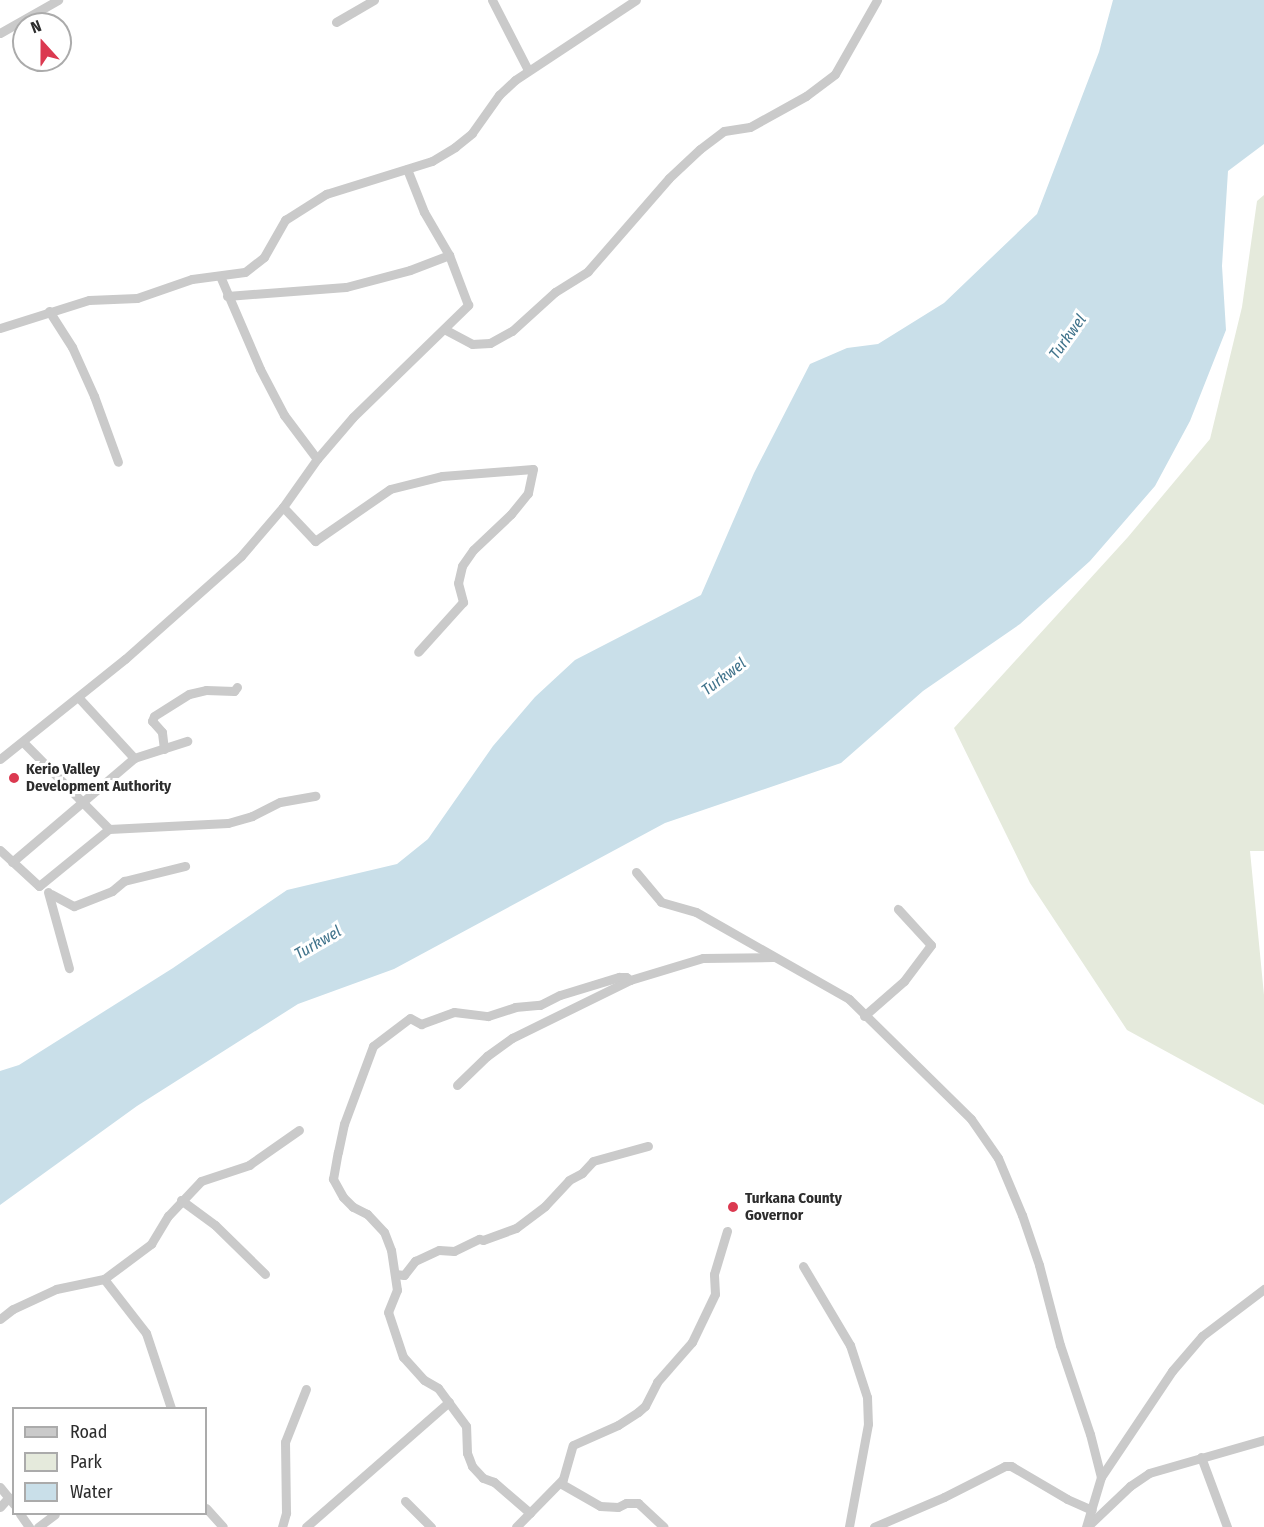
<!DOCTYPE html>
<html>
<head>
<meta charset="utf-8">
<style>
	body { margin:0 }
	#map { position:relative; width:1264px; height:1527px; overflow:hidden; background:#fff; font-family:"Fira Sans Condensed",sans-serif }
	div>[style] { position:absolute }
	.green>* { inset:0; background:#e5eadc }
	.water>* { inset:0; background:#c9dfe9 }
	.minor>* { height:9px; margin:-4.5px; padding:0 4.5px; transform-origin:4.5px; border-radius:4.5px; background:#cacaca }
	.dots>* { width:16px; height:16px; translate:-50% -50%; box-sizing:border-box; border:3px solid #fff; border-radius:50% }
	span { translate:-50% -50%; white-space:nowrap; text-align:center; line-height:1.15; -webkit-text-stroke:6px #fff; paint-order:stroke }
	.poi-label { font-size:15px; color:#2d2d2d; font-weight:700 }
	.left { translate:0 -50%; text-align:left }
	.water-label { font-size:16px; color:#40738b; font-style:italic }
	.legend { position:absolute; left:12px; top:1407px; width:195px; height:108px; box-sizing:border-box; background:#fff; border:2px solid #ababab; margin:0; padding:8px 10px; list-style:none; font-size:18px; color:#2d2d2d }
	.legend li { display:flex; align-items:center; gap:12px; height:30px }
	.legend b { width:30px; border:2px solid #ababab }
	.north { position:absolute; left:12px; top:12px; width:60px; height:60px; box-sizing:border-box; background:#fff; border:2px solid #ababab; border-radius:50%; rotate:339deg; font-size:16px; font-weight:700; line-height:24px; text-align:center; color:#2d2d2d }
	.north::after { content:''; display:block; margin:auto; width:21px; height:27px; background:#db3950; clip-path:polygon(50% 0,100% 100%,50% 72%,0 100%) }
</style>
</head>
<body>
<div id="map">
	<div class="green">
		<i style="clip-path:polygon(1264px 195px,1264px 851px,1250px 851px,1264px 995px,1264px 1105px,1127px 1030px,1030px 883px,954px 728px,1128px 537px,1210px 439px,1242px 307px,1257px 201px)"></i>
	</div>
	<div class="water">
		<i style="clip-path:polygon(1113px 0,1264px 0,1264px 144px,1228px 171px,1222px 266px,1226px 330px,1190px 421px,1155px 486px,1090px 561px,1020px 624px,923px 691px,841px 763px,665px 823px,394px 969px,298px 1004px,137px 1106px,0 1205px,0 1071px,19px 1065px,173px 968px,287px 890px,397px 864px,428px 839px,493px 746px,535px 697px,575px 660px,701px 595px,754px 473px,810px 364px,847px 348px,878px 344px,944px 303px,1037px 214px,1099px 52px)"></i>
	</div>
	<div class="minor">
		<i style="left:492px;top:0;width:79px;rotate:62.8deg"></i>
		<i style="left:336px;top:22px;width:44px;rotate:-30.1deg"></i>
		<i style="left:0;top:33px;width:67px;rotate:-29.6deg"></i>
		<i style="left:220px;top:276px;width:101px;rotate:66.7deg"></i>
		<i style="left:260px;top:369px;width:52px;rotate:62.4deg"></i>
		<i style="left:284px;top:415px;width:55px;rotate:53.1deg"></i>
		<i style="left:227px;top:296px;width:119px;rotate:-4.3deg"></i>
		<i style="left:346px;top:287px;width:66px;rotate:-14.9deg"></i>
		<i style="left:410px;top:270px;width:42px;rotate:-21deg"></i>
		<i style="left:49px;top:311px;width:43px;rotate:57.4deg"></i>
		<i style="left:72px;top:347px;width:54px;rotate:65.8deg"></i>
		<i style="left:94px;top:396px;width:70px;rotate:70deg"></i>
		<i style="left:0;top:328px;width:93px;rotate:-17.5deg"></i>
		<i style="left:89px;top:300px;width:48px;rotate:-2.4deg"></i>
		<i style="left:137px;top:298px;width:58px;rotate:-19.1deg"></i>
		<i style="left:192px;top:279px;width:53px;rotate:-7.5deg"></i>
		<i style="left:245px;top:272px;width:24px;rotate:-38deg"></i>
		<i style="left:264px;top:257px;width:43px;rotate:-60.4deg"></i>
		<i style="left:285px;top:220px;width:49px;rotate:-32.4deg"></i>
		<i style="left:326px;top:194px;width:111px;rotate:-17.3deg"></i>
		<i style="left:432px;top:161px;width:27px;rotate:-31deg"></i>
		<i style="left:455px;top:147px;width:22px;rotate:-39deg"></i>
		<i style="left:472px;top:133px;width:47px;rotate:-54.6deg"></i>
		<i style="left:499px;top:95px;width:22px;rotate:-43deg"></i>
		<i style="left:515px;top:80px;width:145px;rotate:-33.5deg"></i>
		<i style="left:444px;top:329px;width:32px;rotate:28deg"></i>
		<i style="left:472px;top:344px;width:18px;rotate:-3deg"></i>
		<i style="left:490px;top:343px;width:25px;rotate:-29deg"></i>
		<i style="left:512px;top:331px;width:58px;rotate:-42.2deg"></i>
		<i style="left:555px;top:292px;width:39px;rotate:-32deg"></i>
		<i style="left:588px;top:271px;width:123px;rotate:-48.9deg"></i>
		<i style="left:669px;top:178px;width:42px;rotate:-43.1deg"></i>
		<i style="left:700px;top:149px;width:30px;rotate:-37deg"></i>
		<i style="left:724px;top:131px;width:26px;rotate:-9deg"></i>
		<i style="left:750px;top:127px;width:64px;rotate:-29deg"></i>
		<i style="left:806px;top:96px;width:36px;rotate:-37deg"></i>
		<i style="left:835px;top:74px;width:85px;rotate:-60.4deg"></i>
		<i style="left:283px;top:507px;width:47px;rotate:46.7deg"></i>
		<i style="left:315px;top:541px;width:91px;rotate:-34.7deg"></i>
		<i style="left:390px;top:489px;width:54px;rotate:-14deg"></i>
		<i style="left:442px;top:476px;width:91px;rotate:-4.4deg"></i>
		<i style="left:533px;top:469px;width:25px;rotate:102deg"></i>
		<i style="left:528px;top:493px;width:27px;rotate:129deg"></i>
		<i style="left:511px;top:514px;width:52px;rotate:136.5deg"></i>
		<i style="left:473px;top:550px;width:19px;rotate:125deg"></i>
		<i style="left:462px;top:566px;width:17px;rotate:103deg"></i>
		<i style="left:458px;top:583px;width:20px;rotate:75deg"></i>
		<i style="left:463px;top:602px;width:67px;rotate:132deg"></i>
		<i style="left:78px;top:697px;width:83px;rotate:47.4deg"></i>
		<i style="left:23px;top:742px;width:122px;rotate:45.3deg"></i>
		<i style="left:164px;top:749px;width:17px;rotate:-97deg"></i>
		<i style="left:162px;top:732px;width:15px;rotate:-132deg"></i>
		<i style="left:152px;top:721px;width:5px;rotate:-68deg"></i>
		<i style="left:154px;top:716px;width:41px;rotate:-32.2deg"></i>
		<i style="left:189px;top:694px;width:17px;rotate:-13deg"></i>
		<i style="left:206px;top:690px;width:28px;rotate:2deg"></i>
		<i style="left:234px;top:691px;width:5px;rotate:-53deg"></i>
		<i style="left:0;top:759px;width:160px;rotate:-38.7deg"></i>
		<i style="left:125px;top:659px;width:155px;rotate:-41.6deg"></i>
		<i style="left:241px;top:556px;width:65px;rotate:-49.4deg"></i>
		<i style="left:283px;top:507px;width:59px;rotate:-54.7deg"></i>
		<i style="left:317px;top:459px;width:55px;rotate:-49.4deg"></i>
		<i style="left:353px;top:417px;width:161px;rotate:-44.2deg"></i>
		<i style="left:468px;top:305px;width:53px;rotate:-110.8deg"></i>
		<i style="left:449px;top:255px;width:50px;rotate:-120.2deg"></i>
		<i style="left:424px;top:212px;width:46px;rotate:-111.6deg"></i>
		<i style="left:0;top:850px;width:53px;rotate:42.7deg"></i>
		<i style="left:39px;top:886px;width:90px;rotate:-39.2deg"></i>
		<i style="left:109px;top:829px;width:119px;rotate:-2.9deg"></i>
		<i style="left:228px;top:823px;width:25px;rotate:-16deg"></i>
		<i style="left:252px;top:816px;width:31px;rotate:-27deg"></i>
		<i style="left:280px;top:802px;width:36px;rotate:-10deg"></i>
		<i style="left:12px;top:862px;width:160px;rotate:-40.4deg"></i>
		<i style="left:134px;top:758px;width:56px;rotate:-17.8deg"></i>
		<i style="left:636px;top:872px;width:39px;rotate:50deg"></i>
		<i style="left:661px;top:902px;width:36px;rotate:16deg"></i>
		<i style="left:696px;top:912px;width:176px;rotate:29.6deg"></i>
		<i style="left:849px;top:999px;width:171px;rotate:44.5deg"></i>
		<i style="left:971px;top:1119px;width:47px;rotate:55.3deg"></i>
		<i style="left:998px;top:1158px;width:62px;rotate:67.2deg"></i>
		<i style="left:1022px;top:1215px;width:53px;rotate:71.2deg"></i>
		<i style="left:1039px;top:1265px;width:83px;rotate:75.3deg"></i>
		<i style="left:1060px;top:1345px;width:94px;rotate:71.4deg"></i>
		<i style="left:1090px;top:1434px;width:44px;rotate:75.7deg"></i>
		<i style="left:48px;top:892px;width:79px;rotate:74.6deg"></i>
		<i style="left:51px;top:894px;width:26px;rotate:28deg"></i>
		<i style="left:74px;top:906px;width:41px;rotate:-21.5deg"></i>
		<i style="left:112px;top:891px;width:16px;rotate:-40deg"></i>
		<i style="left:124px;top:881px;width:63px;rotate:-13.8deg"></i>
		<i style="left:864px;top:1016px;width:53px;rotate:-41.2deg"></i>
		<i style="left:904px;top:981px;width:45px;rotate:-53.1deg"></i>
		<i style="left:931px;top:945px;width:49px;rotate:-132.5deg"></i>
		<i style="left:457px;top:1085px;width:42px;rotate:-44deg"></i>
		<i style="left:487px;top:1056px;width:31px;rotate:-36deg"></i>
		<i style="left:512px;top:1038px;width:131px;rotate:-26.2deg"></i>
		<i style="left:630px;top:980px;width:76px;rotate:-16.8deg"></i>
		<i style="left:703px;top:958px;width:70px;rotate:-0.8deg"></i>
		<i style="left:181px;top:1200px;width:42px;rotate:36.3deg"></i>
		<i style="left:215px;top:1225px;width:70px;rotate:44.4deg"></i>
		<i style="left:803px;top:1266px;width:92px;rotate:59.3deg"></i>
		<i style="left:850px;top:1345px;width:55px;rotate:71.9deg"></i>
		<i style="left:867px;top:1397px;width:27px;rotate:88deg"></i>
		<i style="left:868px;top:1424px;width:105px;rotate:100.5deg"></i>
		<i style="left:395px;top:1274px;width:9px;rotate:6deg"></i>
		<i style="left:404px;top:1275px;width:18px;rotate:-52deg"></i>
		<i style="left:415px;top:1261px;width:26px;rotate:-25deg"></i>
		<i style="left:439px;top:1250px;width:15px;rotate:4deg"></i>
		<i style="left:454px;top:1251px;width:28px;rotate:-26deg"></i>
		<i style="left:479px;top:1239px;width:4px;rotate:14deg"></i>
		<i style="left:483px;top:1240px;width:35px;rotate:-20deg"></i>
		<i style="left:516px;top:1228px;width:36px;rotate:-37deg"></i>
		<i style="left:545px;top:1206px;width:35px;rotate:-47deg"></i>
		<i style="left:569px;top:1180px;width:15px;rotate:-28deg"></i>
		<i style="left:582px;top:1173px;width:16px;rotate:-47deg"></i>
		<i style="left:593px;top:1161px;width:57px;rotate:-15.3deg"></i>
		<i style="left:104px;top:1279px;width:59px;rotate:-36.7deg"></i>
		<i style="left:151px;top:1244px;width:33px;rotate:-59deg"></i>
		<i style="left:168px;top:1216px;width:48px;rotate:-46.7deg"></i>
		<i style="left:201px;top:1181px;width:51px;rotate:-18.4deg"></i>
		<i style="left:249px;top:1165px;width:61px;rotate:-35deg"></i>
		<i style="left:0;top:1319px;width:16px;rotate:-38deg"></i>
		<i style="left:13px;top:1309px;width:47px;rotate:-24.9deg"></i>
		<i style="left:56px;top:1289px;width:49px;rotate:-11.8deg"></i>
		<i style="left:104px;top:1279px;width:68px;rotate:52.1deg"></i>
		<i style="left:146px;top:1333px;width:79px;rotate:71.6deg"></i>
		<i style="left:1201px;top:1457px;width:75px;rotate:69.6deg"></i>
		<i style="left:560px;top:1483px;width:46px;rotate:29.9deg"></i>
		<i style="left:600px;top:1506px;width:18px;rotate:3deg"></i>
		<i style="left:618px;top:1507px;width:9px;rotate:-27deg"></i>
		<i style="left:626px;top:1503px;width:12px"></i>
		<i style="left:638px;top:1503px;width:35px;rotate:43deg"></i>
		<i style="left:0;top:1487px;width:22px;rotate:51deg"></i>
		<i style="left:405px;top:1501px;width:37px;rotate:45deg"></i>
		<i style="left:0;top:1507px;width:13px;rotate:-48deg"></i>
		<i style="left:206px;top:1508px;width:25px;rotate:48deg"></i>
		<i style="left:530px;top:1513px;width:48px;rotate:-139.3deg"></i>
		<i style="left:494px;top:1482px;width:12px;rotate:-160deg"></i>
		<i style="left:483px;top:1478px;width:16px;rotate:-133deg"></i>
		<i style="left:472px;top:1466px;width:14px;rotate:-111deg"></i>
		<i style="left:467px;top:1453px;width:27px;rotate:-92deg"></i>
		<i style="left:466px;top:1426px;width:47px;rotate:-126.4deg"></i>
		<i style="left:438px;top:1388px;width:16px;rotate:-150deg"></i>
		<i style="left:424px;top:1380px;width:31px;rotate:-132deg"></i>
		<i style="left:403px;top:1357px;width:47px;rotate:-108.4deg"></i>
		<i style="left:388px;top:1312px;width:24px;rotate:-68deg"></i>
		<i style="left:397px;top:1290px;width:40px;rotate:-98.5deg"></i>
		<i style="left:391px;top:1250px;width:19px;rotate:-111deg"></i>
		<i style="left:384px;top:1232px;width:25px;rotate:-133deg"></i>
		<i style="left:367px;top:1214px;width:16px;rotate:-153deg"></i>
		<i style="left:353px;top:1207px;width:14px;rotate:-135deg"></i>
		<i style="left:343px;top:1197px;width:21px;rotate:-119deg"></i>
		<i style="left:333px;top:1179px;width:27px;rotate:-80deg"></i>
		<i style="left:338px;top:1152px;width:29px;rotate:-78deg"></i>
		<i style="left:344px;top:1124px;width:83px;rotate:-69.6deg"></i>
		<i style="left:373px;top:1046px;width:46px;rotate:-37.1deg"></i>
		<i style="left:410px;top:1018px;width:13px;rotate:29deg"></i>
		<i style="left:421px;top:1024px;width:35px;rotate:-20deg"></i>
		<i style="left:454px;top:1012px;width:34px;rotate:7deg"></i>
		<i style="left:488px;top:1016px;width:28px;rotate:-18deg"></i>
		<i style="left:515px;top:1007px;width:25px;rotate:-5deg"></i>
		<i style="left:540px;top:1005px;width:22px;rotate:-27deg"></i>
		<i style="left:560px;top:995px;width:62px;rotate:-17deg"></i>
		<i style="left:619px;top:977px;width:7px"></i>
		<i style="left:626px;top:977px;width:5px;rotate:37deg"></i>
		<i style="left:20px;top:1514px;width:16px;rotate:55deg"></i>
		<i style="left:1089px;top:1525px;width:57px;rotate:-43.6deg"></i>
		<i style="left:1130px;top:1486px;width:23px;rotate:-34deg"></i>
		<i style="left:1149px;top:1473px;width:120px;rotate:-16deg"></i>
		<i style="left:38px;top:1527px;width:21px;rotate:-37deg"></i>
		<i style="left:282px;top:1527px;width:15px;rotate:-74deg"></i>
		<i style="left:286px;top:1513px;width:71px;rotate:-90.8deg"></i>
		<i style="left:285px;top:1442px;width:57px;rotate:-68.4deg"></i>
		<i style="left:306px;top:1527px;width:190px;rotate:-41.2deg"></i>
		<i style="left:516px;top:1527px;width:67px;rotate:-45.6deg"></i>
		<i style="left:563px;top:1479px;width:35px;rotate:-74deg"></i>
		<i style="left:573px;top:1445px;width:49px;rotate:-24deg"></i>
		<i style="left:618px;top:1425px;width:24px;rotate:-33deg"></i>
		<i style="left:638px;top:1412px;width:9px;rotate:-41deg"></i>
		<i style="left:645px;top:1406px;width:27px;rotate:-63deg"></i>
		<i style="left:657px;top:1382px;width:53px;rotate:-48.8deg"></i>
		<i style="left:692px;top:1342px;width:53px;rotate:-64.4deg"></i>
		<i style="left:715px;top:1294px;width:20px;rotate:-93deg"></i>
		<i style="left:714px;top:1274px;width:45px;rotate:-73.2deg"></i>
		<i style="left:874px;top:1527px;width:76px;rotate:-23.2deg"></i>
		<i style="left:944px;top:1497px;width:68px;rotate:-26.9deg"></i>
		<i style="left:1005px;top:1466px;width:6px"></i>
		<i style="left:1011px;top:1466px;width:65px;rotate:30.5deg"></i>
		<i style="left:1067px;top:1499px;width:27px;rotate:24deg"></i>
		<i style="left:1086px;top:1527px;width:52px;rotate:-73.3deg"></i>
		<i style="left:1101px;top:1477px;width:128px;rotate:-56.2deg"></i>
		<i style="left:1172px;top:1371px;width:46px;rotate:-49.4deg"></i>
		<i style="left:1202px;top:1336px;width:78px;rotate:-37.2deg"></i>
	</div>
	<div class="dots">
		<i style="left:14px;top:778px;background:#db3950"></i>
		<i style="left:733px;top:1207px;background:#db3950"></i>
	</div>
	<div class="poi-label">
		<span class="left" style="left:26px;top:778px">Kerio Valley<br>Development Authority</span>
		<span class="left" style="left:745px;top:1207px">Turkana County<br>Governor</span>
	</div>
	<div class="water-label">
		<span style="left:1068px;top:337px;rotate:-54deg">Turkwel</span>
		<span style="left:724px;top:677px;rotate:-37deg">Turkwel</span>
		<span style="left:318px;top:943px;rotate:-30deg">Turkwel</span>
	</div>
	<ul class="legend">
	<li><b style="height:8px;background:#cacaca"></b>Road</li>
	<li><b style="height:16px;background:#e5eadc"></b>Park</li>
	<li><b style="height:16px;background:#c9dfe9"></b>Water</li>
	</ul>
	<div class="north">N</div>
</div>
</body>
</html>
